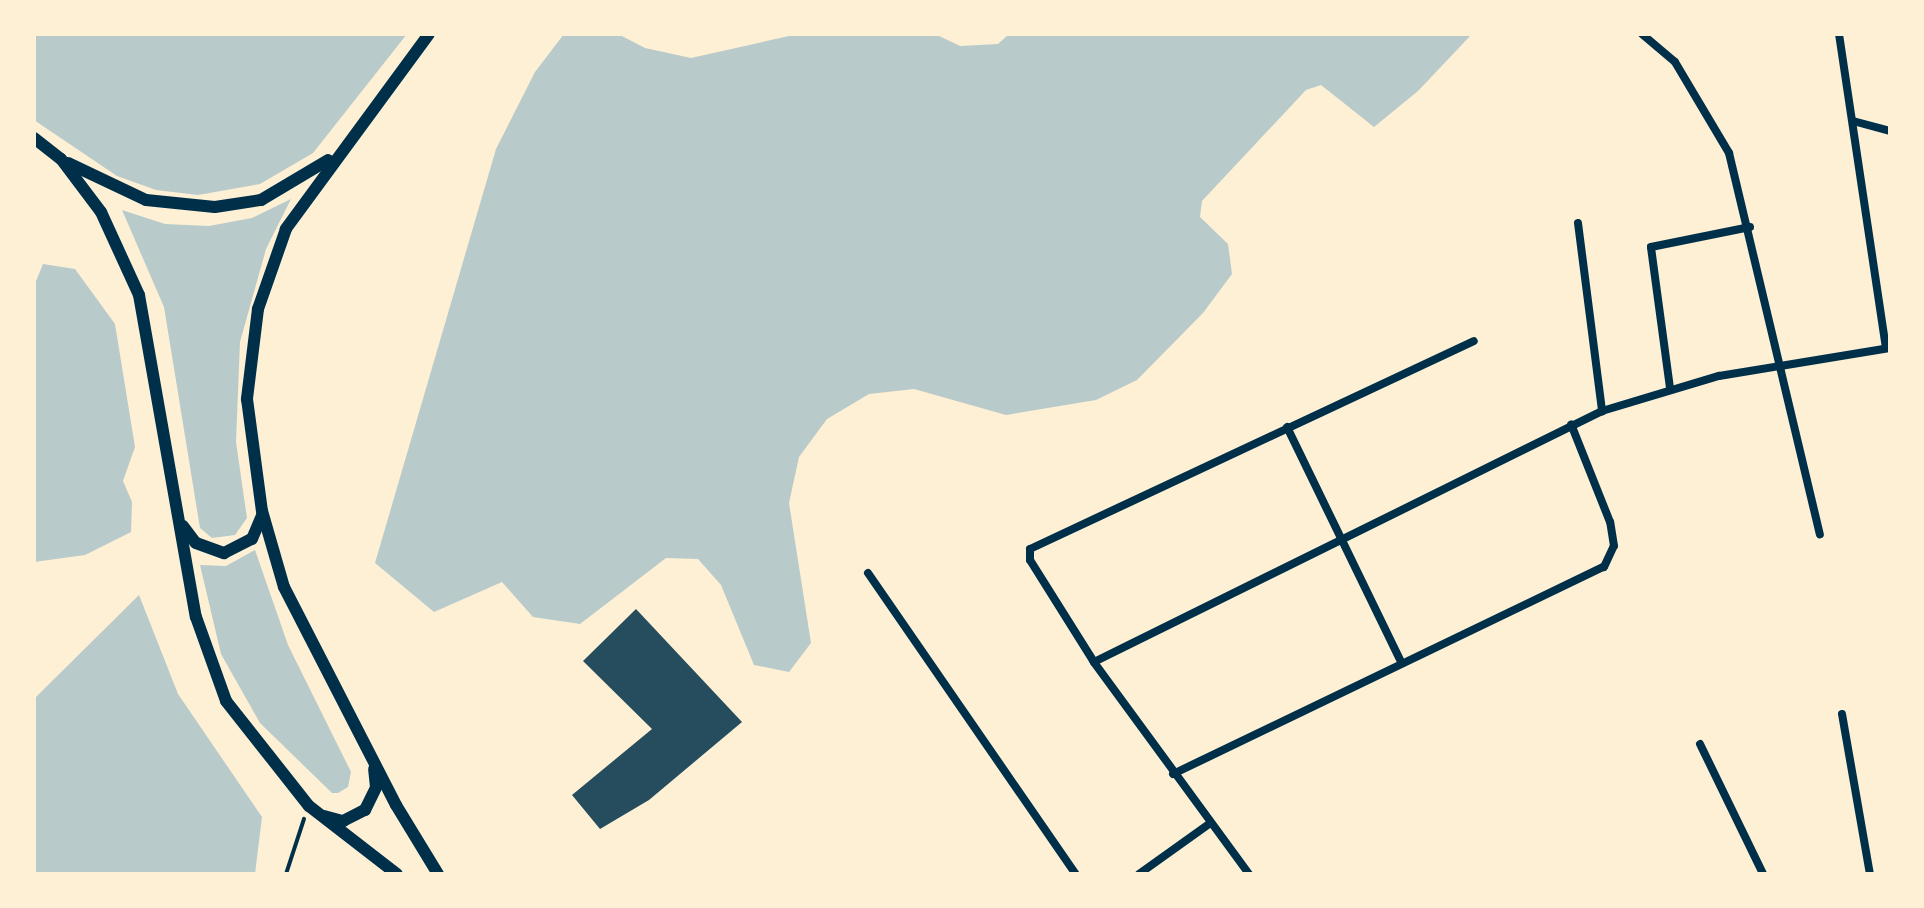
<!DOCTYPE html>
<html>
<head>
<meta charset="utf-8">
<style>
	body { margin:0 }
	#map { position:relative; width:1924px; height:908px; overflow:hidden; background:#fdf0d5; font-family:Helvetica,sans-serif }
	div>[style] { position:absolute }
	.green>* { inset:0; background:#b9caca }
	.building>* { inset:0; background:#264d5e }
	.path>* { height:4px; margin:-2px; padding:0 2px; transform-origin:2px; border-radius:2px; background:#003049 }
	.minor>* { height:8px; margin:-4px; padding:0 4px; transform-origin:4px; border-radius:4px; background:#003049 }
	.secondary>* { height:12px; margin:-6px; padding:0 6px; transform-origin:6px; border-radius:6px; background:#003049 }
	span { translate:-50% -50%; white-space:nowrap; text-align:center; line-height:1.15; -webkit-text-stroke:8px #fdf0d5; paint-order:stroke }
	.frame { position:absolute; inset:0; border:36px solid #fdf0d5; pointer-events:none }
</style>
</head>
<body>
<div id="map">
	<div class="green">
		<i style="clip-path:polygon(34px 34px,407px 34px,313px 153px,260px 184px,198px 195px,156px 190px,117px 176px,34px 120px)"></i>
		<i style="clip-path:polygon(564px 34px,618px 34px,645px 48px,691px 58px,798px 34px,935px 34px,960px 46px,998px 44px,1009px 34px,1472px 34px,1418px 91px,1374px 127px,1321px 85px,1306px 90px,1202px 201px,1200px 217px,1228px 244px,1232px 274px,1203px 313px,1137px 380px,1096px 400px,1006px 415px,914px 389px,869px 394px,827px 419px,799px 457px,789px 503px,811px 643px,789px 672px,754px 665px,721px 585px,698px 559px,666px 558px,580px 624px,533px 617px,502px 582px,434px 612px,375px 563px,496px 149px,535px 72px)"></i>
		<i style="clip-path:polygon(291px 199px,266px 249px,240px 342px,236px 442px,247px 518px,235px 535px,212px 538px,200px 528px,164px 307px,122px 210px,165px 224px,209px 226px,252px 218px)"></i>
		<i style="clip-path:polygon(43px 264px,75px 269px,115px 324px,135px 447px,123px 481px,132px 502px,131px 532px,85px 555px,34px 562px,34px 286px)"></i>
		<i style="clip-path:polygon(255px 550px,288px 645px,351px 772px,348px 787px,338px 793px,332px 793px,260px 723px,221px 654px,200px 565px,226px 566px)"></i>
		<i style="clip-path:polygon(139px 595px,178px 694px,262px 817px,255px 874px,34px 874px,34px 699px)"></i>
	</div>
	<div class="building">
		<i style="clip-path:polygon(636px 609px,742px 722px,649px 800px,600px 829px,572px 795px,652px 729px,583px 661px)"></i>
	</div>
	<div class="path">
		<i style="left:286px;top:874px;width:58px;rotate:-71.9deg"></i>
	</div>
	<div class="minor">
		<i style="left:1642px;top:34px;width:43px;rotate:40.3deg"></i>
		<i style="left:1675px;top:62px;width:106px;rotate:59.3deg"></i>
		<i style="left:1729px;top:153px;width:392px;rotate:76.6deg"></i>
		<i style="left:1839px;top:34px;width:317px;rotate:81.5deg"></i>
		<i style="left:1853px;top:121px;width:38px;rotate:15deg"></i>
		<i style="left:1578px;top:223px;width:190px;rotate:82.7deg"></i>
		<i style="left:1670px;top:388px;width:142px;rotate:-97.7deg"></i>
		<i style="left:1651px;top:247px;width:101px;rotate:-11.4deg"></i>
		<i style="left:1287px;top:427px;width:261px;rotate:64.1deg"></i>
		<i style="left:868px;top:573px;width:366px;rotate:55.4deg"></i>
		<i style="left:1094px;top:662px;width:567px;rotate:-26.29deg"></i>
		<i style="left:1602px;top:411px;width:122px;rotate:-16.7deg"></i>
		<i style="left:1719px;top:376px;width:173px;rotate:-9.3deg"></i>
		<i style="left:1842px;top:714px;width:162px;rotate:80.1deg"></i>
		<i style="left:1700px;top:744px;width:144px;rotate:64.1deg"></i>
		<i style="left:1173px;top:774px;width:478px;rotate:-25.7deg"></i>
		<i style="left:1604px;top:567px;width:23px;rotate:-65deg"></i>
		<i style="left:1614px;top:546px;width:24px;rotate:-99deg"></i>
		<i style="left:1610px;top:522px;width:105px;rotate:-111.7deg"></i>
		<i style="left:1139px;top:874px;width:86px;rotate:-35.5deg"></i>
		<i style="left:1249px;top:874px;width:263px;rotate:-126.2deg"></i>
		<i style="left:1094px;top:662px;width:120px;rotate:-122.1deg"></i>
		<i style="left:1030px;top:560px;width:11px;rotate:-90deg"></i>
		<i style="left:1030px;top:549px;width:490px;rotate:-25.1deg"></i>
	</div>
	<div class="secondary">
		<i style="left:429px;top:34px;width:242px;rotate:126.3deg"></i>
		<i style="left:286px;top:229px;width:85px;rotate:109.3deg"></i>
		<i style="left:258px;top:309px;width:91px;rotate:97deg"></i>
		<i style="left:247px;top:399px;width:113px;rotate:82.4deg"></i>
		<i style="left:262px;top:511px;width:79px;rotate:73.9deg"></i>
		<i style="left:284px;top:587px;width:245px;rotate:62.8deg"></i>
		<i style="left:396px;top:805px;width:81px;rotate:58.7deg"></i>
		<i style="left:34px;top:138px;width:34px;rotate:38deg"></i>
		<i style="left:61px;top:159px;width:66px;rotate:53deg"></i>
		<i style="left:101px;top:212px;width:91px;rotate:65.4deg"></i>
		<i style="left:139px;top:295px;width:327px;rotate:80deg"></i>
		<i style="left:196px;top:617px;width:89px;rotate:70.3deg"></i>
		<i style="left:226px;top:701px;width:134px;rotate:51.7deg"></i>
		<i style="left:309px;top:806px;width:111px;rotate:37.7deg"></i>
		<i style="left:68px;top:163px;width:86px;rotate:25.4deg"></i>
		<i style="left:146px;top:200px;width:69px;rotate:5.8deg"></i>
		<i style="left:215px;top:207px;width:47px;rotate:-8.7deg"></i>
		<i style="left:261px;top:200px;width:78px;rotate:-30.8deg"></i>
		<i style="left:183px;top:526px;width:21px;rotate:53deg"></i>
		<i style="left:196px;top:543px;width:30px;rotate:20deg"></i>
		<i style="left:224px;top:553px;width:31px;rotate:-27deg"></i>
		<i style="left:252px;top:539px;width:25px;rotate:-67deg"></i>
		<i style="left:324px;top:816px;width:20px;rotate:15deg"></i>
		<i style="left:343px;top:821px;width:25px;rotate:-27deg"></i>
		<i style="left:365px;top:810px;width:25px;rotate:-64deg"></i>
		<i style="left:376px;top:787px;width:18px;rotate:-96deg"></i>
	</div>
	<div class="frame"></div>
</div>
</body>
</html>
